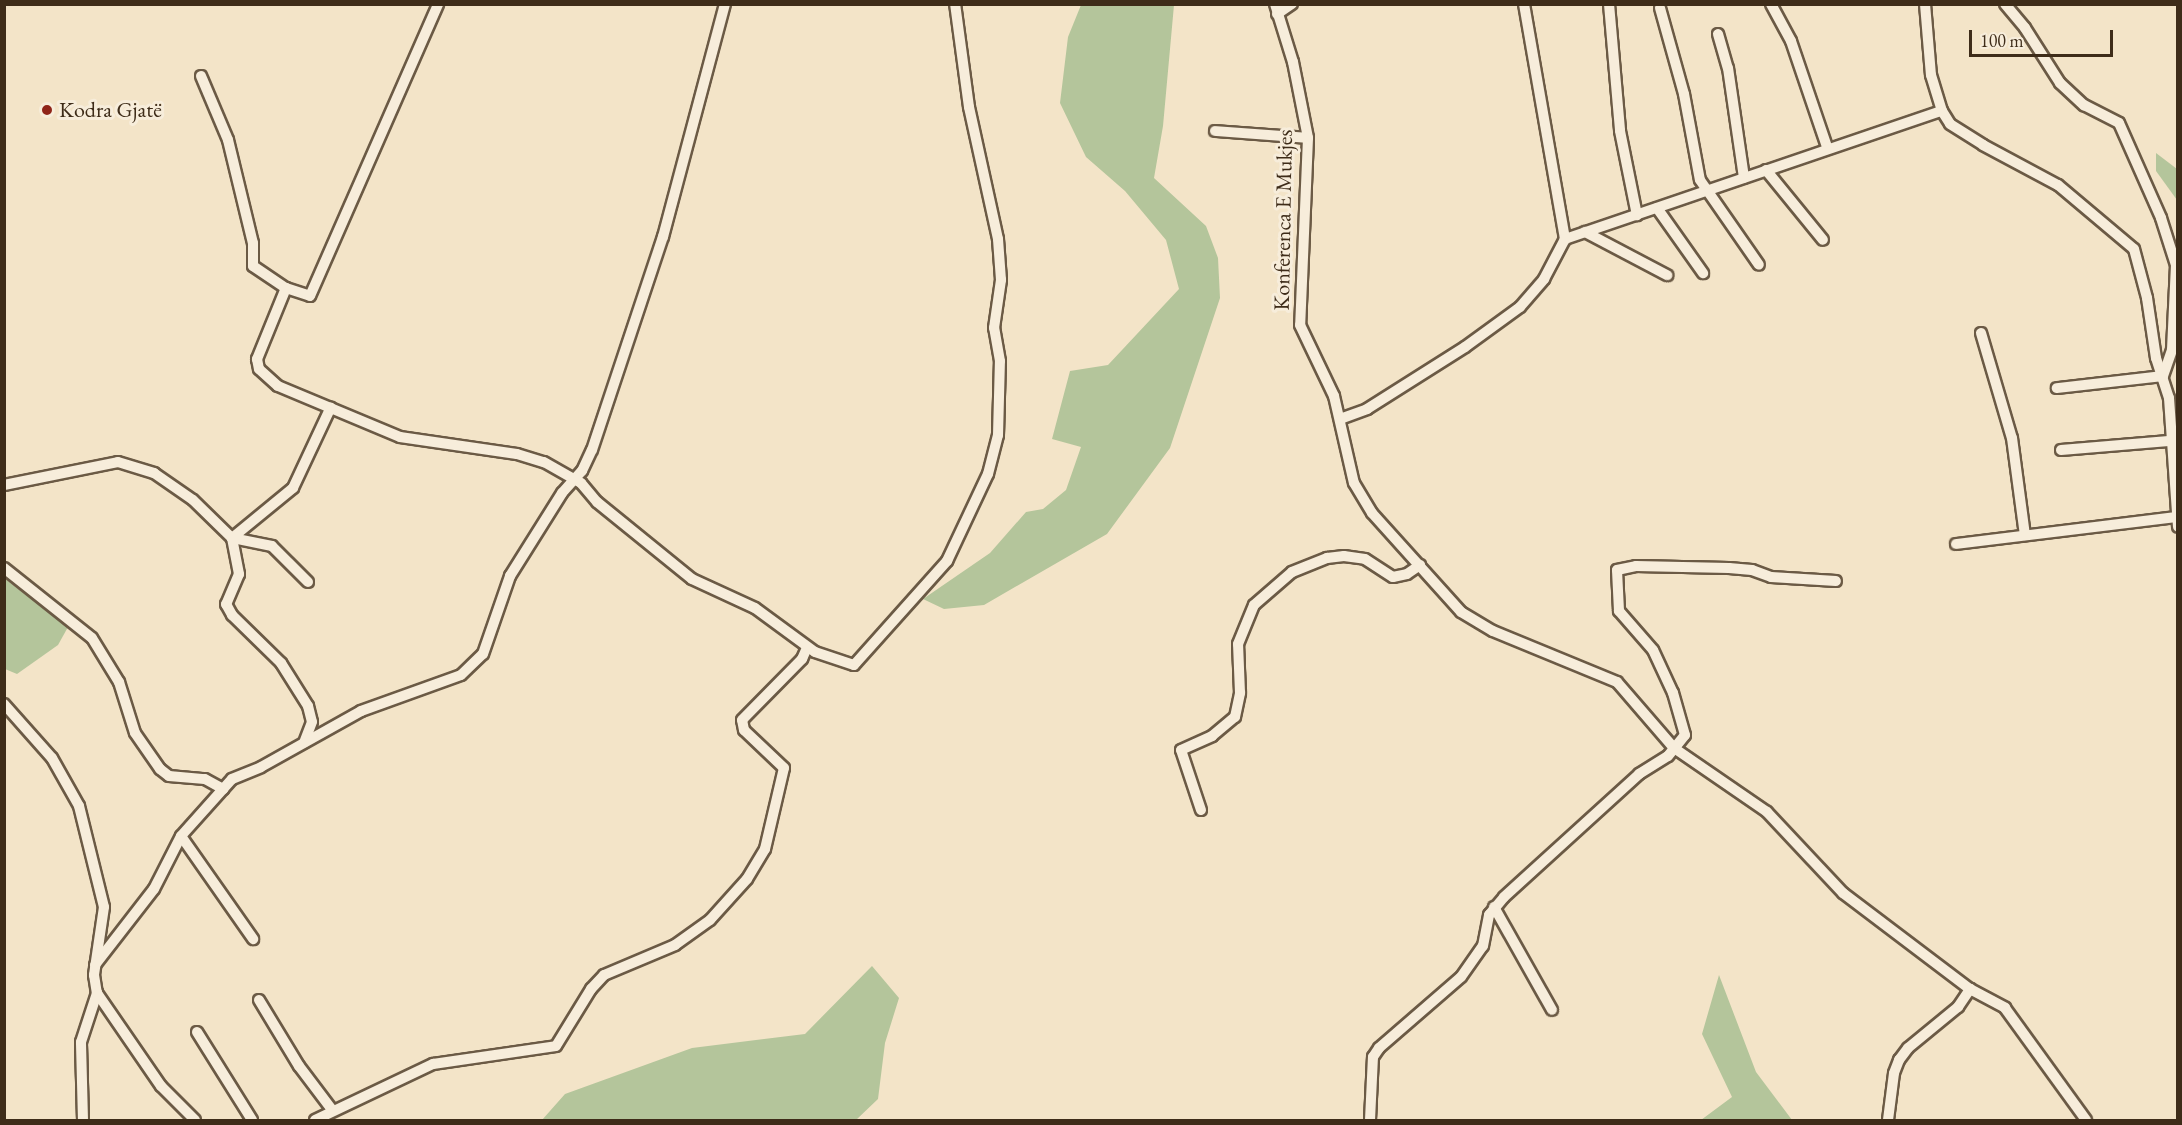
<!DOCTYPE html>
<html>
<head>
<meta charset="utf-8">
<style>
	body { margin:0 }
	#map { position:relative; width:2182px; height:1125px; overflow:hidden; background:#f3e4c8; font-family:"EB Garamond",serif }
	div>[style] { position:absolute }
	.green>* { inset:0; background:#b4c59b }
	.roads { filter:drop-shadow(2px 0 #6b5a45) drop-shadow(-2px 0 #6b5a45) drop-shadow(0 2px #6b5a45) drop-shadow(0 -2px #6b5a45) }
	.minor>* { height:10px; margin:-5px; padding:0 5px; transform-origin:5px; border-radius:5px; background:#f7eddb }
	.dots>* { width:16px; height:16px; translate:-50% -50%; box-sizing:border-box; border:3px solid #f7eddb; border-radius:50% }
	span { translate:-50% -50%; white-space:nowrap; text-align:center; line-height:1.15; -webkit-text-stroke:6px #f7eddb; paint-order:stroke }
	.poi-label { font-size:22px; color:#3e2c19 }
	.left { translate:0 -50%; text-align:left }
	.street-label { font-size:22px; color:#3e2c19 }
	.frame { position:absolute; inset:0; border:6px solid #3e2c19; pointer-events:none }
	.scale { position:absolute; left:1969px; top:30px; width:144px; height:27px; box-sizing:border-box; border:3px solid #3e2c19; border-top:0; padding-left:8px; font-size:18px; line-height:21px; white-space:nowrap; color:#3e2c19; -webkit-text-stroke:4px #f7eddb; paint-order:stroke }
</style>
</head>
<body>
<div id="map">
	<div class="green">
		<i style="clip-path:polygon(1081px 5px,1174px 5px,1163px 126px,1154px 178px,1206px 226px,1218px 258px,1220px 298px,1170px 448px,1107px 534px,984px 605px,944px 609px,923px 599px,990px 553px,1026px 512px,1043px 509px,1066px 490px,1081px 447px,1052px 439px,1070px 371px,1108px 365px,1179px 289px,1166px 240px,1125px 191px,1086px 157px,1060px 103px,1068px 37px)"></i>
		<i style="clip-path:polygon(2156px 153px,2177px 169px,2177px 200px,2156px 171px)"></i>
		<i style="clip-path:polygon(4px 578px,68px 627px,58px 645px,17px 674px,5px 669px)"></i>
		<i style="clip-path:polygon(872px 966px,899px 998px,885px 1043px,878px 1099px,856px 1120px,542px 1120px,565px 1094px,692px 1048px,805px 1034px)"></i>
		<i style="clip-path:polygon(1719px 975px,1756px 1072px,1792px 1120px,1701px 1120px,1732px 1097px,1702px 1034px)"></i>
	</div>
	<div class="roads">
		<div class="minor">
			<i style="left:1275px;top:4px;width:61px;rotate:72.8deg"></i>
			<i style="left:1293px;top:62px;width:77px;rotate:78.8deg"></i>
			<i style="left:1308px;top:138px;width:187px;rotate:92.4deg"></i>
			<i style="left:1300px;top:325px;width:79px;rotate:64.4deg"></i>
			<i style="left:1334px;top:396px;width:89px;rotate:77.1deg"></i>
			<i style="left:1354px;top:483px;width:35px;rotate:59deg"></i>
			<i style="left:1372px;top:513px;width:133px;rotate:48deg"></i>
			<i style="left:1461px;top:612px;width:37px;rotate:31deg"></i>
			<i style="left:1493px;top:631px;width:134px;rotate:22.4deg"></i>
			<i style="left:1617px;top:682px;width:87px;rotate:49.2deg"></i>
			<i style="left:1674px;top:748px;width:113px;rotate:34.5deg"></i>
			<i style="left:1767px;top:812px;width:111px;rotate:46.8deg"></i>
			<i style="left:1843px;top:893px;width:159px;rotate:37.1deg"></i>
			<i style="left:1970px;top:989px;width:40px;rotate:28deg"></i>
			<i style="left:2005px;top:1008px;width:138px;rotate:54.1deg"></i>
			<i style="left:1524px;top:4px;width:239px;rotate:80.1deg"></i>
			<i style="left:1609px;top:4px;width:127px;rotate:85deg"></i>
			<i style="left:1620px;top:131px;width:86px;rotate:78.6deg"></i>
			<i style="left:1771px;top:4px;width:42px;rotate:61.6deg"></i>
			<i style="left:1791px;top:41px;width:112px;rotate:71.2deg"></i>
			<i style="left:1925px;top:4px;width:71px;rotate:85.2deg"></i>
			<i style="left:1931px;top:75px;width:38px;rotate:73deg"></i>
			<i style="left:1942px;top:111px;width:15px;rotate:58deg"></i>
			<i style="left:1950px;top:124px;width:39px;rotate:32deg"></i>
			<i style="left:1983px;top:145px;width:85px;rotate:28.1deg"></i>
			<i style="left:2058px;top:185px;width:99px;rotate:40.1deg"></i>
			<i style="left:2134px;top:249px;width:51px;rotate:75.1deg"></i>
			<i style="left:2147px;top:298px;width:61px;rotate:81.5deg"></i>
			<i style="left:2156px;top:358px;width:42px;rotate:72deg"></i>
			<i style="left:2169px;top:398px;width:129px;rotate:86deg"></i>
			<i style="left:2005px;top:4px;width:31px;rotate:50deg"></i>
			<i style="left:2025px;top:28px;width:65px;rotate:57.5deg"></i>
			<i style="left:2060px;top:83px;width:33px;rotate:43deg"></i>
			<i style="left:2084px;top:105px;width:39px;rotate:27deg"></i>
			<i style="left:2119px;top:123px;width:104px;rotate:66.1deg"></i>
			<i style="left:2161px;top:218px;width:49px;rotate:72.3deg"></i>
			<i style="left:2176px;top:265px;width:85px;rotate:92.7deg"></i>
			<i style="left:2172px;top:350px;width:28px;rotate:109deg"></i>
			<i style="left:2163px;top:376px;width:107px;rotate:173.5deg"></i>
			<i style="left:1660px;top:8px;width:89px;rotate:74.4deg"></i>
			<i style="left:1684px;top:94px;width:87px;rotate:79.5deg"></i>
			<i style="left:1700px;top:180px;width:103px;rotate:55.2deg"></i>
			<i style="left:1277px;top:14px;width:18px;rotate:-34deg"></i>
			<i style="left:1718px;top:34px;width:35px;rotate:74deg"></i>
			<i style="left:1728px;top:68px;width:111px;rotate:81.7deg"></i>
			<i style="left:201px;top:76px;width:69px;rotate:67.1deg"></i>
			<i style="left:228px;top:140px;width:106px;rotate:76.4deg"></i>
			<i style="left:253px;top:243px;width:23px;rotate:90deg"></i>
			<i style="left:253px;top:266px;width:40px;rotate:34deg"></i>
			<i style="left:286px;top:288px;width:25px;rotate:18deg"></i>
			<i style="left:310px;top:296px;width:319px;rotate:-66.3deg"></i>
			<i style="left:1215px;top:131px;width:93px;rotate:4.3deg"></i>
			<i style="left:1766px;top:170px;width:90px;rotate:50.8deg"></i>
			<i style="left:1657px;top:208px;width:80px;rotate:54.7deg"></i>
			<i style="left:1585px;top:232px;width:93px;rotate:27.7deg"></i>
			<i style="left:286px;top:288px;width:77px;rotate:112.2deg"></i>
			<i style="left:257px;top:359px;width:10px;rotate:79deg"></i>
			<i style="left:259px;top:369px;width:25px;rotate:42deg"></i>
			<i style="left:278px;top:386px;width:132px;rotate:22.7deg"></i>
			<i style="left:400px;top:437px;width:118px;rotate:8.3deg"></i>
			<i style="left:517px;top:454px;width:28px;rotate:17deg"></i>
			<i style="left:544px;top:462px;width:43px;rotate:29.6deg"></i>
			<i style="left:581px;top:483px;width:25px;rotate:50deg"></i>
			<i style="left:597px;top:502px;width:122px;rotate:39deg"></i>
			<i style="left:692px;top:579px;width:69px;rotate:24.7deg"></i>
			<i style="left:755px;top:608px;width:74px;rotate:36.3deg"></i>
			<i style="left:815px;top:652px;width:41px;rotate:18.4deg"></i>
			<i style="left:854px;top:665px;width:140px;rotate:-48.2deg"></i>
			<i style="left:947px;top:561px;width:96px;rotate:-64.8deg"></i>
			<i style="left:988px;top:474px;width:40px;rotate:-75.6deg"></i>
			<i style="left:998px;top:435px;width:74px;rotate:-88.5deg"></i>
			<i style="left:1000px;top:361px;width:34px;rotate:-100deg"></i>
			<i style="left:994px;top:328px;width:49px;rotate:-81.7deg"></i>
			<i style="left:1001px;top:280px;width:41px;rotate:-94.2deg"></i>
			<i style="left:998px;top:239px;width:135px;rotate:-102.4deg"></i>
			<i style="left:969px;top:107px;width:104px;rotate:-97.7deg"></i>
			<i style="left:1981px;top:333px;width:109px;rotate:73.6deg"></i>
			<i style="left:2012px;top:438px;width:98px;rotate:82.4deg"></i>
			<i style="left:1340px;top:419px;width:29px;rotate:-20deg"></i>
			<i style="left:1367px;top:409px;width:116px;rotate:-32.3deg"></i>
			<i style="left:1465px;top:347px;width:68px;rotate:-36deg"></i>
			<i style="left:1520px;top:307px;width:37px;rotate:-49deg"></i>
			<i style="left:1544px;top:279px;width:45px;rotate:-62.3deg"></i>
			<i style="left:1565px;top:239px;width:398px;rotate:-18.8deg"></i>
			<i style="left:2061px;top:450px;width:108px;rotate:-4.8deg"></i>
			<i style="left:4px;top:485px;width:116px;rotate:-11.4deg"></i>
			<i style="left:118px;top:462px;width:38px;rotate:17deg"></i>
			<i style="left:154px;top:473px;width:47px;rotate:34.7deg"></i>
			<i style="left:193px;top:500px;width:54px;rotate:44.3deg"></i>
			<i style="left:232px;top:538px;width:37px;rotate:79deg"></i>
			<i style="left:239px;top:574px;width:33px;rotate:113deg"></i>
			<i style="left:226px;top:604px;width:13px;rotate:61deg"></i>
			<i style="left:232px;top:615px;width:69px;rotate:44.4deg"></i>
			<i style="left:281px;top:663px;width:51px;rotate:57.9deg"></i>
			<i style="left:308px;top:706px;width:16px;rotate:76deg"></i>
			<i style="left:312px;top:722px;width:22px;rotate:111deg"></i>
			<i style="left:1956px;top:544px;width:223px;rotate:-7deg"></i>
			<i style="left:4px;top:568px;width:112px;rotate:38.5deg"></i>
			<i style="left:92px;top:638px;width:52px;rotate:58.5deg"></i>
			<i style="left:119px;top:682px;width:53px;rotate:72.6deg"></i>
			<i style="left:135px;top:733px;width:44px;rotate:55.2deg"></i>
			<i style="left:160px;top:769px;width:11px;rotate:38deg"></i>
			<i style="left:169px;top:776px;width:36px;rotate:5deg"></i>
			<i style="left:205px;top:779px;width:21px;rotate:29deg"></i>
			<i style="left:308px;top:582px;width:51px;rotate:-135deg"></i>
			<i style="left:272px;top:546px;width:41px;rotate:-168.7deg"></i>
			<i style="left:232px;top:538px;width:79px;rotate:-39.3deg"></i>
			<i style="left:293px;top:488px;width:89px;rotate:-64.9deg"></i>
			<i style="left:4px;top:704px;width:72px;rotate:48.4deg"></i>
			<i style="left:52px;top:758px;width:55px;rotate:60.6deg"></i>
			<i style="left:79px;top:806px;width:104px;rotate:76.1deg"></i>
			<i style="left:104px;top:907px;width:69px;rotate:98.4deg"></i>
			<i style="left:94px;top:975px;width:18px;rotate:81deg"></i>
			<i style="left:97px;top:993px;width:113px;rotate:55.5deg"></i>
			<i style="left:161px;top:1086px;width:48px;rotate:45deg"></i>
			<i style="left:1201px;top:810px;width:63px;rotate:-108.4deg"></i>
			<i style="left:1181px;top:750px;width:34px;rotate:-24deg"></i>
			<i style="left:1212px;top:736px;width:30px;rotate:-40deg"></i>
			<i style="left:1235px;top:717px;width:25px;rotate:-78deg"></i>
			<i style="left:1240px;top:693px;width:49px;rotate:-92.3deg"></i>
			<i style="left:1238px;top:644px;width:42px;rotate:-67.7deg"></i>
			<i style="left:1254px;top:605px;width:50px;rotate:-41deg"></i>
			<i style="left:1292px;top:572px;width:38px;rotate:-22deg"></i>
			<i style="left:1327px;top:558px;width:17px;rotate:-7deg"></i>
			<i style="left:1344px;top:556px;width:21px;rotate:8deg"></i>
			<i style="left:1365px;top:559px;width:33px;rotate:33deg"></i>
			<i style="left:1393px;top:577px;width:14px;rotate:-12deg"></i>
			<i style="left:1407px;top:574px;width:16px;rotate:-35deg"></i>
			<i style="left:181px;top:836px;width:126px;rotate:55deg"></i>
			<i style="left:1494px;top:907px;width:118px;rotate:60.6deg"></i>
			<i style="left:95px;top:965px;width:96px;rotate:-52.2deg"></i>
			<i style="left:154px;top:889px;width:59px;rotate:-63deg"></i>
			<i style="left:181px;top:836px;width:76px;rotate:-48.2deg"></i>
			<i style="left:232px;top:779px;width:31px;rotate:-22deg"></i>
			<i style="left:261px;top:767px;width:115px;rotate:-29.2deg"></i>
			<i style="left:361px;top:711px;width:106px;rotate:-19.8deg"></i>
			<i style="left:461px;top:675px;width:30px;rotate:-44deg"></i>
			<i style="left:483px;top:654px;width:83px;rotate:-70.9deg"></i>
			<i style="left:510px;top:576px;width:98px;rotate:-57.9deg"></i>
			<i style="left:562px;top:493px;width:30px;rotate:-48deg"></i>
			<i style="left:582px;top:471px;width:23px;rotate:-65deg"></i>
			<i style="left:592px;top:450px;width:225px;rotate:-71.6deg"></i>
			<i style="left:663px;top:237px;width:241px;rotate:-75.1deg"></i>
			<i style="left:259px;top:1000px;width:77px;rotate:58.8deg"></i>
			<i style="left:299px;top:1066px;width:56px;rotate:52.9deg"></i>
			<i style="left:197px;top:1032px;width:104px;rotate:58deg"></i>
			<i style="left:83px;top:1120px;width:78px;rotate:-91.5deg"></i>
			<i style="left:81px;top:1042px;width:52px;rotate:-71.9deg"></i>
			<i style="left:315px;top:1120px;width:131px;rotate:-25.4deg"></i>
			<i style="left:433px;top:1064px;width:124px;rotate:-8.3deg"></i>
			<i style="left:556px;top:1046px;width:67px;rotate:-58.4deg"></i>
			<i style="left:591px;top:989px;width:19px;rotate:-47deg"></i>
			<i style="left:604px;top:975px;width:77px;rotate:-22.9deg"></i>
			<i style="left:675px;top:945px;width:43px;rotate:-35.5deg"></i>
			<i style="left:710px;top:920px;width:55px;rotate:-47.9deg"></i>
			<i style="left:747px;top:879px;width:35px;rotate:-59deg"></i>
			<i style="left:765px;top:849px;width:83px;rotate:-76.8deg"></i>
			<i style="left:784px;top:768px;width:55px;rotate:-136.5deg"></i>
			<i style="left:744px;top:730px;width:10px;rotate:-101deg"></i>
			<i style="left:742px;top:720px;width:86px;rotate:-45.5deg"></i>
			<i style="left:802px;top:659px;width:12px;rotate:-66deg"></i>
			<i style="left:1370px;top:1120px;width:63px;rotate:-87.3deg"></i>
			<i style="left:1373px;top:1057px;width:11px;rotate:-56deg"></i>
			<i style="left:1379px;top:1048px;width:108px;rotate:-40.9deg"></i>
			<i style="left:1461px;top:977px;width:38px;rotate:-55deg"></i>
			<i style="left:1483px;top:946px;width:32px;rotate:-79deg"></i>
			<i style="left:1489px;top:915px;width:23px;rotate:-50deg"></i>
			<i style="left:1504px;top:897px;width:183px;rotate:-42.3deg"></i>
			<i style="left:1639px;top:774px;width:34px;rotate:-32deg"></i>
			<i style="left:1668px;top:756px;width:27px;rotate:-51deg"></i>
			<i style="left:1685px;top:735px;width:44px;rotate:-105.9deg"></i>
			<i style="left:1673px;top:693px;width:47px;rotate:-114.9deg"></i>
			<i style="left:1653px;top:650px;width:52px;rotate:-131.1deg"></i>
			<i style="left:1619px;top:611px;width:41px;rotate:-92.8deg"></i>
			<i style="left:1617px;top:570px;width:19px;rotate:-12deg"></i>
			<i style="left:1636px;top:566px;width:93px;rotate:1.2deg"></i>
			<i style="left:1729px;top:568px;width:23px;rotate:5deg"></i>
			<i style="left:1752px;top:570px;width:20px;rotate:20deg"></i>
			<i style="left:1771px;top:577px;width:65px;rotate:3.5deg"></i>
			<i style="left:1888px;top:1120px;width:47px;rotate:-82.7deg"></i>
			<i style="left:1894px;top:1073px;width:14px;rotate:-69deg"></i>
			<i style="left:1899px;top:1060px;width:15px;rotate:-53deg"></i>
			<i style="left:1908px;top:1048px;width:65px;rotate:-39.4deg"></i>
			<i style="left:1958px;top:1007px;width:22px;rotate:-56deg"></i>
		</div>
	</div>
	<div class="dots">
		<i style="left:47px;top:110px;background:#8f2418"></i>
	</div>
	<div class="poi-label">
		<span class="left" style="left:59px;top:110px">Kodra Gjatë</span>
	</div>
	<div class="street-label">
		<span style="left:1283px;top:220px;rotate:-89deg">Konferenca E Mukjes</span>
	</div>
	<div class="frame"></div>
	<div class="scale">100 m</div>
</div>
</body>
</html>
